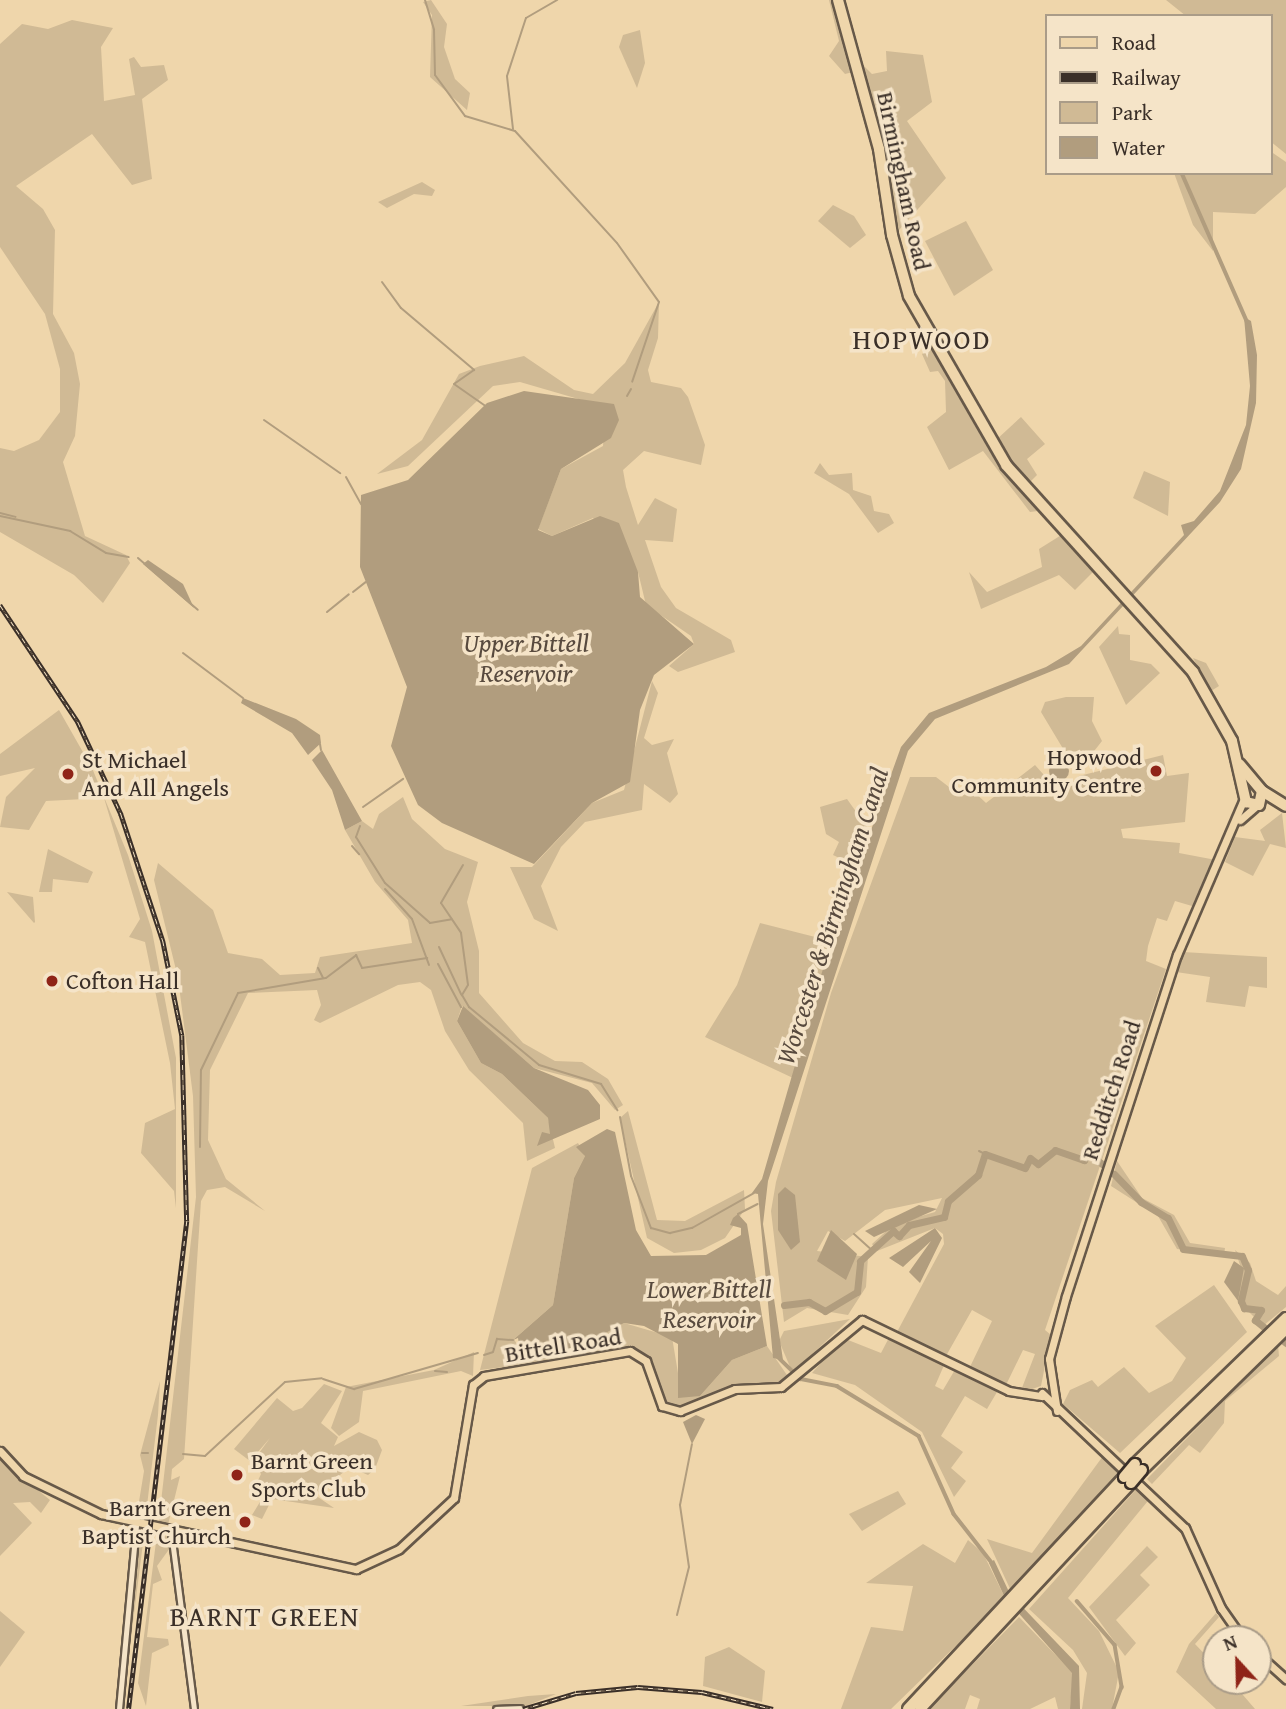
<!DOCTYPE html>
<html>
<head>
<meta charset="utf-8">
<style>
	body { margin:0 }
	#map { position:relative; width:1286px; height:1709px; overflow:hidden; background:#efd6ab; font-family:"Gentium Book Plus",serif }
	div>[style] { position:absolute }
	.green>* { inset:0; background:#d0ba95 }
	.water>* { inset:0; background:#b19d7e }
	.round { border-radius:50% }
	.stream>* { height:2px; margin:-1px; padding:0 1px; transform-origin:1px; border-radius:1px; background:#b19d7e }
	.canal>* { height:3.5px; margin:-1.75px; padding:0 1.75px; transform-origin:1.75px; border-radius:1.75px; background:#b19d7e }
	.river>* { height:7px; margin:-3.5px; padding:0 3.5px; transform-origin:3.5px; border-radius:3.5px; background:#b19d7e }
	.roads { filter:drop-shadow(2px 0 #675949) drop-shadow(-2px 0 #675949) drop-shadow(0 2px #675949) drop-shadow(0 -2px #675949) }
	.minor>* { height:5px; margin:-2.5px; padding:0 2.5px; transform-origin:2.5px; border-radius:2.5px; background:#f5e4c8 }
	.major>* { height:7px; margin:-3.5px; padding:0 3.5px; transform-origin:3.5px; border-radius:3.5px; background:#efd6ab }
	.highway>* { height:10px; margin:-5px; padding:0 5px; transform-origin:5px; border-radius:5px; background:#efd6ab }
	.rail>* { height:4.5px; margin-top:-2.25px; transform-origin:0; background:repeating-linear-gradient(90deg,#f5e4c8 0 5px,#3a2f28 0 10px); box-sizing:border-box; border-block:2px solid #3a2f28 }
	.bridges { filter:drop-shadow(2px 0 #3a2f28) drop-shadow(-2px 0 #3a2f28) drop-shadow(0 2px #3a2f28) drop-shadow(0 -2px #3a2f28) }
	.highway-bridge>* { height:10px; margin:-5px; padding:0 5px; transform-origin:5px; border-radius:5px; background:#efd6ab }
	.dots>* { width:19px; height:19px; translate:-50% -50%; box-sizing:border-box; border:4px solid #f5e4c8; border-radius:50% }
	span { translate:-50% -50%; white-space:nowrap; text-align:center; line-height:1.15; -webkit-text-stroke:7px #f5e4c8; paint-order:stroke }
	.street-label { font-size:24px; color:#3a2f28 }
	.poi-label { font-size:24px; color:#3a2f28 }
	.right { translate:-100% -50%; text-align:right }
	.left { translate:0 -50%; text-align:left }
	.water-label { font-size:26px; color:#584a3e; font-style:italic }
	.quarter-label { font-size:28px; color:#3a2f28; letter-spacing:2px }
	.legend { position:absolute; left:1045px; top:14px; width:228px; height:161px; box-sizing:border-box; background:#f5e4c8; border:2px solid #aa9c88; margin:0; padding:9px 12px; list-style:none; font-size:21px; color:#3a2f28 }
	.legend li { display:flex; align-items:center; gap:14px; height:35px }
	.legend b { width:35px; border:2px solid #aa9c88 }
	.north { position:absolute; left:1202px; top:1625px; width:70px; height:70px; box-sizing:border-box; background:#f5e4c8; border:2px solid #aa9c88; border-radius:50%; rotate:338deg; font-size:19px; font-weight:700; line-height:28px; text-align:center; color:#3a2f28 }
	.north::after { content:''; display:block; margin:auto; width:24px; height:32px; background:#8f2418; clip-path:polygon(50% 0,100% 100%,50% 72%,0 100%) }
</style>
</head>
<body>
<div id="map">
	<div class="green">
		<i style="clip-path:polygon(431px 0,447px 24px,444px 47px,455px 79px,470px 93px,467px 110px,430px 77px,432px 15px,423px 2px)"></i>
		<i style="clip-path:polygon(829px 0,835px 0,850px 55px,853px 72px,845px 74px,829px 56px,839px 41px)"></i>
		<i style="clip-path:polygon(1166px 0,1286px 0,1286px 154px,1270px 141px,1270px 16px,1186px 16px)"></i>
		<i style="clip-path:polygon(72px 20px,113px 28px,101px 47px,104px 101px,135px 95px,129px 59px,134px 57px,141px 67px,164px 65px,168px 80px,142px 99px,152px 179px,132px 185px,92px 134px,16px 186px,43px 209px,55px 230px,53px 314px,74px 353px,80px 384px,75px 436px,63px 462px,85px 536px,126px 555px,130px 563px,103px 603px,74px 575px,0 532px,0 448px,14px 451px,39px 440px,60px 412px,60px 369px,45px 314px,0 247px,0 44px,22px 24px,48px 29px)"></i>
		<i style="clip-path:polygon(640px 30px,645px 63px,637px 88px,619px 47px,623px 35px)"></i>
		<i style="clip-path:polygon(886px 51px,923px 55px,932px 102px,907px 121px,946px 178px,899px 230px,860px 62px,872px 74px,887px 71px)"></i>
		<i style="clip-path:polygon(1270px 151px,1286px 162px,1286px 187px,1255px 214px,1213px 212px,1213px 251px,1193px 225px,1174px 173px,1270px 173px)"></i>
		<i style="clip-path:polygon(422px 182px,435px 190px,432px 196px,414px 194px,387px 208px,378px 202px)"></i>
		<i style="clip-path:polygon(833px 205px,854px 216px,866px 235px,850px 248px,818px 221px)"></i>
		<i style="clip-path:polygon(966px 221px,993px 270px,954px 296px,925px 241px)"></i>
		<i style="clip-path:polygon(659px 302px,658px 338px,648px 370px,651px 382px,681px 388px,688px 397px,705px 445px,701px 465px,644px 451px,623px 470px,626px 487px,638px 525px,655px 498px,677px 509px,673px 542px,645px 540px,661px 587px,676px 608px,731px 640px,735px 652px,678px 672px,669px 666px,694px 644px,691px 636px,646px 605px,638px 572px,593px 518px,552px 536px,538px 529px,561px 469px,603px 446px,606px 407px,520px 382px,493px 386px,408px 466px,377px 474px,422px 440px,459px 374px,480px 366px,524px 356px,574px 390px,593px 394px,625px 363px)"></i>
		<i style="clip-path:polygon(932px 348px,984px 438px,1038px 511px,1030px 512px,983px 451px,949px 470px,927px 427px,946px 412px,945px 381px,938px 371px,930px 372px,922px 354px)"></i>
		<i style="clip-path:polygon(1021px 417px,1045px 444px,1027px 459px,1037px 475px,1029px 483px,995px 441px)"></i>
		<i style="clip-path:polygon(820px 463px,829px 475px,852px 473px,853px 490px,871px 496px,874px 511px,889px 514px,894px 523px,878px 533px,849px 494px,814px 473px)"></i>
		<i style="clip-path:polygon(1144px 471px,1170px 482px,1168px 516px,1133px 498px)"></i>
		<i style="clip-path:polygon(1063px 534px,1095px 570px,1075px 590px,1059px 575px,981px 609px,969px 572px,987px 592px,1042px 567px,1039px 549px)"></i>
		<i style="clip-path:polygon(1118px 626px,1119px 634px,1130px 635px,1130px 660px,1151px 664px,1160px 673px,1126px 705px,1099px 647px)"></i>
		<i style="clip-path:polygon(1193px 658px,1206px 663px,1219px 686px,1211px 691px)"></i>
		<i style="clip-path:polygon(652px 681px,658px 693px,644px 738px,652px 745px,674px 739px,667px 753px,678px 794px,670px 803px,644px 784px,642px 810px,585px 822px,561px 847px,541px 886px,558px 931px,534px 919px,510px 867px,532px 867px,592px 803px,624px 790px)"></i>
		<i style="clip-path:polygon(1066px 697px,1094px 697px,1092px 721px,1102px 741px,1091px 755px,1071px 762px,1041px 712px,1045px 702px)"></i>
		<i style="clip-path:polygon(59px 710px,92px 768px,128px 855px,152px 931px,176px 1058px,176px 1208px,174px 1191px,141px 1153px,145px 1123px,175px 1109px,170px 1063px,145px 942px,129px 937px,140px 919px,104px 798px,46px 801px,29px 830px,0 827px,6px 797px,35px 768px,0 776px,0 754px)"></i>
		<i style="clip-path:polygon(1163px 755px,1167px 776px,1189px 773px,1185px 822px,1121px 829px,1123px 838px,1180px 843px,1179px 853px,1216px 860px,1192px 906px,1175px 901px,1167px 921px,1157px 918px,1148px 946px,1146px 961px,1166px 969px,1045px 1330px,1051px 1335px,1041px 1386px,1020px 1393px,1035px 1354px,1023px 1350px,1005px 1387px,969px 1369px,992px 1321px,972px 1310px,946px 1356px,897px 1332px,944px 1244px,943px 1234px,935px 1228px,877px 1251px,872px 1244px,894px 1224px,935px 1212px,942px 1198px,885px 1210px,845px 1241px,828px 1231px,817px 1251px,868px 1257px,866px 1287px,848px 1315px,807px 1308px,784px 1322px,771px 1211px,776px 1182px,831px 993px,910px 777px,936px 777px,962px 797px,969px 787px,986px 803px,1035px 765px,1060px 793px,1079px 776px)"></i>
		<i style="clip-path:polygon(403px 797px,412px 819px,445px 849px,478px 862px,467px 902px,479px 951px,479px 993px,523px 1043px,555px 1061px,582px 1062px,608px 1079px,623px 1105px,615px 1110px,592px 1083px,534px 1068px,462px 1006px,457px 1021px,481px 1063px,502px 1074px,548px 1118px,555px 1148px,527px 1161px,523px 1123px,469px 1070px,445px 1031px,431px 990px,420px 982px,398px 985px,320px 1023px,314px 1020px,321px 1005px,317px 990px,248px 993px,210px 1070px,208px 1140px,226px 1179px,265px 1211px,225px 1187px,207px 1190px,201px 1201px,184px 1459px,172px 1469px,171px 1480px,180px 1476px,167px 1529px,158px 1528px,196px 1197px,193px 1096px,178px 978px,154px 880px,158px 863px,213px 910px,228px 953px,262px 959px,280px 975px,315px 973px,320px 957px,412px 943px,408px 920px,375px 882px,345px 830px,362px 821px,373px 829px,379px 814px)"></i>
		<i style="clip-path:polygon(847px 799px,872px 834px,858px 867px,833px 855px,839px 842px,826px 834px,820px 807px)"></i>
		<i style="clip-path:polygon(1282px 813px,1286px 848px,1270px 844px,1253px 876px,1225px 862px,1235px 837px,1265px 841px,1260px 830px)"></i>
		<i style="clip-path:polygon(48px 849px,93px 872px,88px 883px,53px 879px,52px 892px,39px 892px)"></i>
		<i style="clip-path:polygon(7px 892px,33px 897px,35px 922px,34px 923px)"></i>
		<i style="clip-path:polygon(760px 923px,831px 941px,793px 1078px,705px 1037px,737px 985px)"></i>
		<i style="clip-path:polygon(1183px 952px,1267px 957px,1267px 988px,1249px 986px,1245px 1007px,1206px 1002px,1210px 977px,1176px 972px)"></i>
		<i style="clip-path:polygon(628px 1111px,657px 1220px,685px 1221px,744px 1190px,745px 1209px,725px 1238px,701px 1250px,674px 1253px,647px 1238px,620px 1118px)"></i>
		<i style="clip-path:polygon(578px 1143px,585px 1156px,574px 1178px,553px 1305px,514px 1339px,520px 1350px,536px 1360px,568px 1353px,624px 1323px,672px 1337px,679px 1379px,700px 1396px,732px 1360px,767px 1346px,789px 1378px,780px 1385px,743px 1385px,681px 1408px,663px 1402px,639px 1350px,480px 1370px,532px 1168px)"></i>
		<i style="clip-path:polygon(1117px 1161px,1142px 1198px,1174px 1215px,1190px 1243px,1225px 1248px,1224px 1255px,1177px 1249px,1158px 1216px,1111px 1186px)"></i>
		<i style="clip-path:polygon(1235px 1250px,1250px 1263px,1256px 1281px,1278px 1295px,1286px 1286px,1286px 1307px,1263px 1326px,1238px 1301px,1242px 1271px)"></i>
		<i style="clip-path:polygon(1214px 1285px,1247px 1332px,1120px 1453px,1063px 1404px,1070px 1390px,1092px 1380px,1098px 1387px,1124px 1367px,1149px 1393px,1172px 1381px,1186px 1358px,1155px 1326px)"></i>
		<i style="clip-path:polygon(850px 1319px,795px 1370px,791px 1369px,779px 1341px,784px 1331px)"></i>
		<i style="clip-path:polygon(891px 1334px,945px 1363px,935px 1386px,943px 1390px,956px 1368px,997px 1392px,987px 1409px,965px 1396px,941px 1436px,963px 1452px,951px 1468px,966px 1481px,954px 1497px,922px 1432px,855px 1385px,812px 1373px,843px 1338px,881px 1353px)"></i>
		<i style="clip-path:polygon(1278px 1345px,1279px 1356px,1225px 1401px,1224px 1423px,1200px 1453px,1189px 1445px,1152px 1484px,1147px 1479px)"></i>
		<i style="clip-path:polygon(474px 1352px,473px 1376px,461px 1371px,363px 1391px,359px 1422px,339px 1436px,331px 1428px,346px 1387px,434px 1370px)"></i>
		<i style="clip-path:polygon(160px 1381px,158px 1415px,145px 1522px,136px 1520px,144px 1471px,140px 1455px)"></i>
		<i style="clip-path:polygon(324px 1384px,342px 1391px,321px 1423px,338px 1437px,334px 1446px,359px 1432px,377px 1440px,382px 1450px,375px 1469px,368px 1475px,350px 1467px,315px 1495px,334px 1508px,272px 1499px,262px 1519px,252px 1515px,263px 1497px,254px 1489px,261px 1474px,253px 1461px,270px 1438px,250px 1461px,234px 1449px,277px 1398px,293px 1411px,302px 1408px)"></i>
		<i style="clip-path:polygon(1103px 1456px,1122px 1471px,1012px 1593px,987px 1539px,1032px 1553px)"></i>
		<i style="clip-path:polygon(0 1459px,50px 1500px,41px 1513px,30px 1502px,13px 1503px,32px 1523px,0 1556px)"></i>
		<i style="clip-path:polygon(1140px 1485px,1152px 1496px,1068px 1598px,1099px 1631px,1119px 1672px,1112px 1709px,1082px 1709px,1087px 1673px,1073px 1650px,1029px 1609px)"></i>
		<i style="clip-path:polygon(898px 1491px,906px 1504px,862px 1531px,849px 1514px)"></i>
		<i style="clip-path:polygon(157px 1534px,169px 1537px,170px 1548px,157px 1566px,162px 1580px,153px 1584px,147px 1637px,168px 1639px,169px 1645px,152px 1653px,146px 1706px,138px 1683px)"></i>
		<i style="clip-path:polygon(138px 1535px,144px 1535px,122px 1709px,130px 1637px)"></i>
		<i style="clip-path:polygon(968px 1540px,983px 1553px,1005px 1598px,891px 1709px,841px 1709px,871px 1627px,903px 1631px,913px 1586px,866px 1583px,923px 1544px,955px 1563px)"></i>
		<i style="clip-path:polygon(1147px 1546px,1158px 1557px,1140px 1575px,1150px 1585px,1116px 1620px,1136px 1643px,1125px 1656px,1089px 1607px)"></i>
		<i style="clip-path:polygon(0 1611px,25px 1632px,0 1667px)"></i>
		<i style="clip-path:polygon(1216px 1613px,1219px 1617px,1195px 1644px,1216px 1666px,1216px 1681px,1231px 1681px,1255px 1709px,1216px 1709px,1176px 1672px,1189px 1644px)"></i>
		<i style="clip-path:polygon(1019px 1617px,1073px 1673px,1070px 1709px,1058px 1709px,1055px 1697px,1030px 1709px,977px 1709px,980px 1699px,970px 1695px,965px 1709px,929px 1709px)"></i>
		<i style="clip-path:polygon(729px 1647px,765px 1671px,762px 1702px,703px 1686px,705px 1657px)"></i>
		<i style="clip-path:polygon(556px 1694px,526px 1706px,461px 1706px,528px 1696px)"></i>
	</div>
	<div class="water">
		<i style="clip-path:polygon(1244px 317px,1251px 321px,1257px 355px,1256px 403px,1241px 469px,1220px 502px,1069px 664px,935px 719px,908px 751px,768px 1181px,763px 1224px,783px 1360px,773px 1358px,758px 1194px,752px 1193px,762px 1179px,831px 941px,901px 747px,929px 713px,1046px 667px,1081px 646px,1184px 535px,1181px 525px,1194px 521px,1220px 491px,1246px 425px,1250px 386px)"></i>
		<i style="clip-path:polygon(524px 391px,614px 404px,619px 420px,611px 438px,561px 469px,538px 530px,552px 536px,600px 516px,619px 523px,638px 572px,640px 597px,694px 644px,654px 675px,640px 710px,630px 782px,592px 803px,534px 864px,442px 823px,418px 805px,391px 746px,407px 687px,360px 567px,361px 495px,408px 480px,487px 403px)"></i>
		<i style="clip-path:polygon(148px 560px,183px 584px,194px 608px,143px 564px)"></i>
		<i style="clip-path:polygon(243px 698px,296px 719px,320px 735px,321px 743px,308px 755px,292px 733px,241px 703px)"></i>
		<i style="clip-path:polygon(322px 750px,362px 821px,345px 830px,332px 790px,312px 760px)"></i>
		<i class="round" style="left:1049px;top:761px;width:20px;height:20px"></i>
		<i style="clip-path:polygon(463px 1006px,534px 1068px,588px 1090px,600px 1105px,600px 1119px,537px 1146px,542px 1132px,550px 1134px,548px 1118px,502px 1074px,481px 1063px,457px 1021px)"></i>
		<i style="clip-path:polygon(607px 1129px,615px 1132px,636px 1230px,651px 1256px,706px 1255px,741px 1235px,741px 1228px,730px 1225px,733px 1218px,738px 1214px,747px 1224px,767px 1346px,732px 1360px,700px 1396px,678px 1398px,678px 1344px,644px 1326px,624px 1323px,569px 1353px,538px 1360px,520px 1350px,518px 1338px,513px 1340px,553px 1305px,574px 1178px,585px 1156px,576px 1147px)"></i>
		<i style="clip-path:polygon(785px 1187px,795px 1195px,800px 1242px,791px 1250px,778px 1230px,778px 1194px)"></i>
		<i style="clip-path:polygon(919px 1205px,937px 1209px,874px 1237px,865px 1231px)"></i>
		<i style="clip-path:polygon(935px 1228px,942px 1238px,920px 1283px,909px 1272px,931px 1241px,903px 1267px,889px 1258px)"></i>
		<i style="clip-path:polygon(831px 1230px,857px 1254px,846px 1280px,817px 1261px)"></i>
		<i style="clip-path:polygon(1234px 1261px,1244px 1268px,1238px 1301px,1224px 1282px)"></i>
		<i style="clip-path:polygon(696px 1415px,705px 1419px,692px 1444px,683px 1422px)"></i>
		<i style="clip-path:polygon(994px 1560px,1010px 1594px,1079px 1666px,1080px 1709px,1070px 1709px,1072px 1673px,1005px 1598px,989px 1563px)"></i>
	</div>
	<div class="stream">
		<i style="left:425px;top:0;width:31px;rotate:73deg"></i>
		<i style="left:434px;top:30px;width:45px;rotate:88.7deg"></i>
		<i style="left:435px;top:75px;width:51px;rotate:53.8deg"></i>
		<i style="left:465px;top:116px;width:52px;rotate:16.7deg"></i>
		<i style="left:515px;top:131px;width:151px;rotate:47.7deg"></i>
		<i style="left:617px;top:243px;width:72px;rotate:54.6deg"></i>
		<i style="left:659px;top:302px;width:84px;rotate:108.6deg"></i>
		<i style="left:513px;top:129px;width:53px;rotate:-96.5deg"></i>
		<i style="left:507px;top:76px;width:61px;rotate:-71.9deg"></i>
		<i style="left:526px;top:18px;width:36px;rotate:-30deg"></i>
		<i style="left:382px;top:282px;width:32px;rotate:54deg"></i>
		<i style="left:401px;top:308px;width:96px;rotate:40.3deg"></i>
		<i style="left:474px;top:370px;width:24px;rotate:145deg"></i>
		<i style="left:454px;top:384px;width:38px;rotate:35deg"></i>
		<i style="left:627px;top:396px;width:8px;rotate:-60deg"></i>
		<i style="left:264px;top:420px;width:93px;rotate:34.9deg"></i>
		<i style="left:346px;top:477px;width:31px;rotate:61deg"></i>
		<i style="left:0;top:513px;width:16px;rotate:14deg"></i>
		<i style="left:0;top:516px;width:72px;rotate:12.1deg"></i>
		<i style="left:70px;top:531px;width:42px;rotate:31.4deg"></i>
		<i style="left:106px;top:553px;width:23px;rotate:10deg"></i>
		<i style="left:138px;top:558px;width:79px;rotate:40.9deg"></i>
		<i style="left:353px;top:592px;width:16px;rotate:-38deg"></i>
		<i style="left:327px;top:612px;width:28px;rotate:-39deg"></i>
		<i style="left:183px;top:653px;width:75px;rotate:36.9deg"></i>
		<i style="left:320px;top:744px;width:6px;rotate:81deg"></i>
		<i style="left:363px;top:807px;width:49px;rotate:-35deg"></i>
		<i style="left:360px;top:826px;width:12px;rotate:110deg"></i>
		<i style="left:356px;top:837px;width:54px;rotate:57.8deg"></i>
		<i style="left:385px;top:883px;width:60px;rotate:41.6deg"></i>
		<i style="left:430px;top:923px;width:22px;rotate:-10deg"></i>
		<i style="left:352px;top:846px;width:11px;rotate:49deg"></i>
		<i style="left:463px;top:865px;width:44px;rotate:120.1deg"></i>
		<i style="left:441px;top:903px;width:36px;rotate:56deg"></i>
		<i style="left:461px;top:933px;width:52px;rotate:82.3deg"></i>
		<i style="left:468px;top:985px;width:12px;rotate:121deg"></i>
		<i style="left:462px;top:995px;width:14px;rotate:60deg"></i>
		<i style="left:469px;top:1007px;width:91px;rotate:39.6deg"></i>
		<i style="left:539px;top:1065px;width:65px;rotate:17deg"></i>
		<i style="left:601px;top:1084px;width:31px;rotate:58deg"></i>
		<i style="left:385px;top:889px;width:40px;rotate:48deg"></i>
		<i style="left:412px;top:919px;width:49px;rotate:69.7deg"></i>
		<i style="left:439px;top:947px;width:52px;rotate:64.9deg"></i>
		<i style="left:438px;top:964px;width:49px;rotate:61.9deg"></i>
		<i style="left:318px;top:968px;width:11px;rotate:63deg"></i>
		<i style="left:620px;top:1117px;width:60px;rotate:79.4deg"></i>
		<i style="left:631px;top:1176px;width:56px;rotate:69deg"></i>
		<i style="left:651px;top:1228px;width:20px;rotate:15deg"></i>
		<i style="left:670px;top:1233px;width:23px;rotate:-13deg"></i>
		<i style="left:692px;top:1228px;width:71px;rotate:-29.4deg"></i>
		<i style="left:200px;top:1147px;width:77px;rotate:-89.3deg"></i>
		<i style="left:201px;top:1070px;width:85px;rotate:-64.3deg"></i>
		<i style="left:238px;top:993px;width:89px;rotate:-9.7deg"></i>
		<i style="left:326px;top:978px;width:38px;rotate:-37deg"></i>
		<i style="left:356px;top:955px;width:14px;rotate:65deg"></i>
		<i style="left:362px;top:968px;width:66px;rotate:-8.7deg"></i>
		<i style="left:979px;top:1151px;width:7px;rotate:27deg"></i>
		<i style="left:738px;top:1214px;width:22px;rotate:-27deg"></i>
		<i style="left:854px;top:1234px;width:25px;rotate:42deg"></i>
		<i style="left:484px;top:1355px;width:9px;rotate:-18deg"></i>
		<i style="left:493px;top:1352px;width:14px;rotate:-73deg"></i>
		<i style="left:497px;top:1339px;width:16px;rotate:4deg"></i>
		<i style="left:435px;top:1371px;width:12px;rotate:5deg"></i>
		<i style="left:323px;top:1379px;width:33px;rotate:18deg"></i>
		<i style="left:354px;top:1389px;width:129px;rotate:-16.2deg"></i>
		<i style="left:142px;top:1453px;width:6px"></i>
		<i style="left:183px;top:1454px;width:22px;rotate:5deg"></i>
		<i style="left:205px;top:1456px;width:109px;rotate:-42.8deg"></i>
		<i style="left:285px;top:1382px;width:37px;rotate:-6deg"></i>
		<i style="left:677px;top:1615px;width:49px;rotate:-76deg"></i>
		<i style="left:689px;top:1567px;width:63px;rotate:-98.3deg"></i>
		<i style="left:680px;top:1505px;width:62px;rotate:-78.9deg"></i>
	</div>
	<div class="canal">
		<i style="left:1182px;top:173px;width:162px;rotate:66.3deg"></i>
		<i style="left:777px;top:1356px;width:33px;rotate:44deg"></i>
		<i style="left:801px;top:1379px;width:37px;rotate:11deg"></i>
		<i style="left:837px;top:1386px;width:96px;rotate:31.4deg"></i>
		<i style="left:919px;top:1436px;width:85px;rotate:65.8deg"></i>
		<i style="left:954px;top:1514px;width:63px;rotate:52deg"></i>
		<i style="left:1077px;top:1601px;width:58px;rotate:49.2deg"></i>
		<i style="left:1115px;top:1645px;width:43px;rotate:80.5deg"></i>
		<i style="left:1122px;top:1687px;width:23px;rotate:110deg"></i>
	</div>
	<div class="river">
		<i style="left:1114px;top:1174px;width:39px;rotate:46deg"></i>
		<i style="left:1141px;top:1202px;width:31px;rotate:31deg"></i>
		<i style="left:1168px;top:1218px;width:34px;rotate:64deg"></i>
		<i style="left:1183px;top:1249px;width:59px;rotate:6.8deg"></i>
		<i style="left:1242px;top:1256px;width:15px;rotate:67deg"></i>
		<i style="left:1248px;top:1270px;width:32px;rotate:103deg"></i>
		<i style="left:1241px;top:1301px;width:8px;rotate:67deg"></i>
		<i style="left:1244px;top:1308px;width:17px;rotate:7deg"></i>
		<i style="left:1261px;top:1310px;width:12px;rotate:121deg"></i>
		<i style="left:1255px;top:1320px;width:14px;rotate:39deg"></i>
		<i style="left:784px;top:1305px;width:25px;rotate:-7deg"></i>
		<i style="left:809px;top:1302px;width:18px;rotate:29deg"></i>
		<i style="left:825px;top:1311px;width:37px;rotate:-31deg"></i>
		<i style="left:857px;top:1292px;width:31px;rotate:-84deg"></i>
		<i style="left:860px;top:1261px;width:45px;rotate:-42.3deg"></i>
		<i style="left:893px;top:1231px;width:8px;rotate:40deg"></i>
		<i style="left:899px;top:1236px;width:15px;rotate:-48deg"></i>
		<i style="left:909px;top:1225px;width:36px;rotate:-13deg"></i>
		<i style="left:944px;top:1217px;width:16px;rotate:-76deg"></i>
		<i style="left:948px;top:1201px;width:40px;rotate:-41deg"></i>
		<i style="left:978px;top:1175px;width:22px;rotate:-72deg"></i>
		<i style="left:985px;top:1154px;width:42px;rotate:19.3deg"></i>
		<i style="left:1025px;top:1168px;width:11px;rotate:-63deg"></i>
		<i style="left:1030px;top:1158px;width:10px;rotate:37deg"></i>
		<i style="left:1038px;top:1164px;width:22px;rotate:-39deg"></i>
		<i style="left:1055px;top:1150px;width:31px;rotate:19deg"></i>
		<i style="left:1084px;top:1160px;width:9px;rotate:-72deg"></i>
		<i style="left:1087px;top:1151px;width:20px;rotate:41deg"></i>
		<i style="left:1282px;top:1340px;width:5px;rotate:37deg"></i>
	</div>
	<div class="roads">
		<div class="minor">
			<i style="left:171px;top:1532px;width:178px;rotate:82.6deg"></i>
			<i style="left:119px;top:1709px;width:185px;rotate:-84.7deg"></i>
			<i style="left:496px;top:1709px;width:24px;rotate:-2deg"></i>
		</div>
		<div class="major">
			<i style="left:1240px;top:820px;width:20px;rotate:-41deg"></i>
			<i style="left:1042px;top:1393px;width:197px;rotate:43.4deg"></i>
			<i style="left:1185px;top:1528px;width:88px;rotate:65.8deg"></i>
			<i style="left:1221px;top:1608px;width:38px;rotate:55deg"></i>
			<i style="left:1057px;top:1411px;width:53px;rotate:-98.7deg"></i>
			<i style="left:1049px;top:1359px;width:65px;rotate:-74.9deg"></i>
			<i style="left:1066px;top:1296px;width:359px;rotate:-72deg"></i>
			<i style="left:1177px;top:955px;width:170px;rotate:-66.8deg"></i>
			<i style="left:0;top:1451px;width:34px;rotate:47deg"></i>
			<i style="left:23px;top:1476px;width:87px;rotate:26deg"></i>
			<i style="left:101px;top:1514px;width:261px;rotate:12.2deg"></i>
			<i style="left:356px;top:1569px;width:47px;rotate:-24.9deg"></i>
			<i style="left:399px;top:1549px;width:75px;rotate:-42.8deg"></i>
			<i style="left:454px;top:1498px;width:115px;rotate:-80.5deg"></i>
			<i style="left:473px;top:1385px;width:14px;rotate:-39deg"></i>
			<i style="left:484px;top:1376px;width:148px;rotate:-9.7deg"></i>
			<i style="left:630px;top:1351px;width:19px;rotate:32deg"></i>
			<i style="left:646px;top:1361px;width:48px;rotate:70.4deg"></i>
			<i style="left:662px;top:1406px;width:19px;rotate:16deg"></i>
			<i style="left:680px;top:1411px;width:59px;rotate:-21.8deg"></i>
			<i style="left:735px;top:1389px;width:46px;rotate:-2.5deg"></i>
			<i style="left:781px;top:1387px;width:105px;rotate:-39.6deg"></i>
			<i style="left:862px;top:1320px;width:163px;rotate:25.8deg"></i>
			<i style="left:1009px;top:1391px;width:33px;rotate:9deg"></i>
			<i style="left:1258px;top:1654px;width:38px;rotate:42deg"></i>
		</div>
		<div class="highway">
			<i style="left:838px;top:0;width:155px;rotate:74.6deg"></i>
			<i style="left:879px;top:149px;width:87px;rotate:81.4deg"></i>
			<i style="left:892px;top:235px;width:63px;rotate:74.4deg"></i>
			<i style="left:909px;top:296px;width:195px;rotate:60.1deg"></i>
			<i style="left:1006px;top:465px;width:279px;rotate:47.9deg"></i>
			<i style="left:1193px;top:672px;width:79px;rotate:60.5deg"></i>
			<i style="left:1232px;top:741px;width:63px;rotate:77.1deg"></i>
			<i style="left:1246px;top:802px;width:13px;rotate:13deg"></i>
			<i style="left:1259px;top:805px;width:14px;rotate:-78deg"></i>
			<i style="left:1262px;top:791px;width:35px;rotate:-130deg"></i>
			<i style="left:1262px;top:791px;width:28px;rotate:32deg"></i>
			<i style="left:1135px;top:1464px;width:210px;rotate:-44deg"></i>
			<i style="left:1142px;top:1470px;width:202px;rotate:-44.4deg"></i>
			<i style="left:908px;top:1709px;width:317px;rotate:-47deg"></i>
			<i style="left:920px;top:1709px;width:309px;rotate:-47deg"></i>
		</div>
	</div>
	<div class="rail">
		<i style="left:0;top:605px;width:141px;rotate:56.3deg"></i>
		<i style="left:78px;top:722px;width:102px;rotate:64.9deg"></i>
		<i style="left:121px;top:814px;width:134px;rotate:71.7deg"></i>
		<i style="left:163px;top:941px;width:96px;rotate:78.6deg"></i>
		<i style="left:182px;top:1035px;width:186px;rotate:88.5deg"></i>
		<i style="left:187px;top:1221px;width:491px;rotate:96.8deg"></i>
		<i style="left:523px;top:1709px;width:55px;rotate:-16.8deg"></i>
		<i style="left:576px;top:1693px;width:62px;rotate:-5.5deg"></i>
		<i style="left:638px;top:1687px;width:64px;rotate:4.5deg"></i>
		<i style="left:702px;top:1692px;width:73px;rotate:13.5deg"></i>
	</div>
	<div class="bridges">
		<div class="highway-bridge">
			<i style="left:1124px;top:1477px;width:17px;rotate:-50deg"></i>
			<i style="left:1131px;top:1483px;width:17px;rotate:-50deg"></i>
		</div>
	</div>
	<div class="dots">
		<i style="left:1156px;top:771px;background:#8f2418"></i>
		<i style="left:68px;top:774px;background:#8f2418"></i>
		<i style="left:52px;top:981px;background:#8f2418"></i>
		<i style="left:237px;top:1475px;background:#8f2418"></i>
		<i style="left:245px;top:1522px;background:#8f2418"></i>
	</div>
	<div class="street-label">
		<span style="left:904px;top:181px;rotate:78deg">Birmingham Road</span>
		<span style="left:1111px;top:1090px;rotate:-72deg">Redditch Road</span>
		<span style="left:563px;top:1345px;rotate:-9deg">Bittell Road</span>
	</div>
	<div class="poi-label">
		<span class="right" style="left:1142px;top:771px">Hopwood<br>Community Centre</span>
		<span class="left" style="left:82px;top:774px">St Michael<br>And All Angels</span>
		<span class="left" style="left:66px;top:981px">Cofton Hall</span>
		<span class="left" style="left:251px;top:1475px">Barnt Green<br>Sports Club</span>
		<span class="right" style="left:231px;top:1522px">Barnt Green<br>Baptist Church</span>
	</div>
	<div class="water-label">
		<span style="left:526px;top:658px">Upper Bittell<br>Reservoir</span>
		<span style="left:832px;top:916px;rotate:-72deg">Worcester &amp; Birmingham Canal</span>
		<span style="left:709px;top:1304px">Lower Bittell<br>Reservoir</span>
	</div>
	<div class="quarter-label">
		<span style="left:922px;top:339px">HOPWOOD</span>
		<span style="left:265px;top:1616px">BARNT GREEN</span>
	</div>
	<ul class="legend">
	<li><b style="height:9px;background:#efd6ab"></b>Road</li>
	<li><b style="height:9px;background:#3a2f28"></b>Railway</li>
	<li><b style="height:19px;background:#d0ba95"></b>Park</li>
	<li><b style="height:19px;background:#b19d7e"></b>Water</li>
	</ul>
	<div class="north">N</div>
</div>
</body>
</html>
